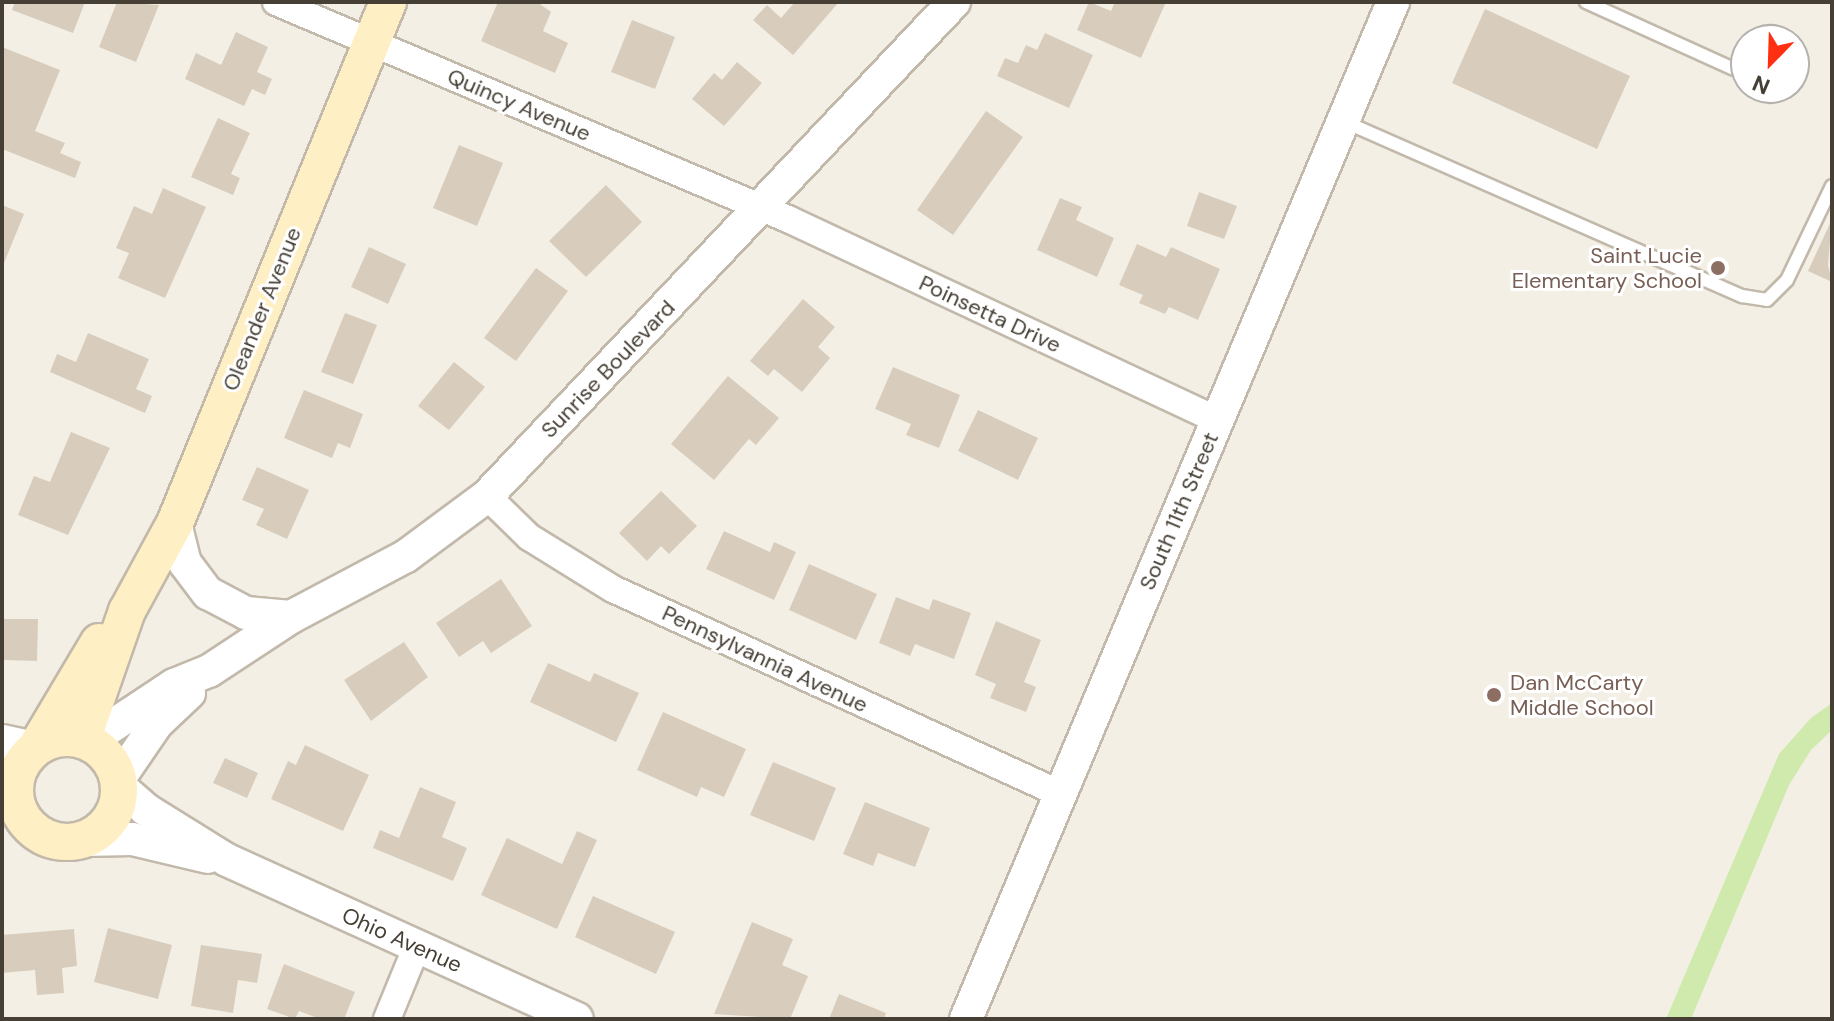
<!DOCTYPE html>
<html>
<head>
<meta charset="utf-8">
<style>
	body { margin:0 }
	#map { position:relative; width:1834px; height:1021px; overflow:hidden; background:#f3efe5; font-family:"DM Sans",sans-serif }
	div>[style] { position:absolute }
	.green>* { inset:0; background:#cfeaac }
	.building>* { inset:0; background:#d8cdbd }
	.roads { filter:drop-shadow(2px 0 #c2b9ab) drop-shadow(-2px 0 #c2b9ab) drop-shadow(0 2px #c2b9ab) drop-shadow(0 -2px #c2b9ab) }
	.service>* { height:12px; margin:-6px; padding:0 6px; transform-origin:6px; border-radius:6px; background:#fff }
	.minor>* { height:26px; margin:-13px; padding:0 13px; transform-origin:13px; border-radius:13px; background:#fff }
	.tertiary>* { height:32px; margin:-16px; padding:0 16px; transform-origin:16px; border-radius:16px; background:#fff }
	.secondary>* { height:36px; margin:-18px; padding:0 18px; transform-origin:18px; border-radius:18px; background:#ffefc4 }
	.secondary>.ring { margin:-18px; padding:0; box-sizing:content-box; background:none; border:36px solid #ffefc4; border-radius:50% }
	.dots>* { width:22px; height:22px; translate:-50% -50%; box-sizing:border-box; border:4px solid #fff; border-radius:50% }
	span { translate:-50% -50%; white-space:nowrap; text-align:center; line-height:1.15; -webkit-text-stroke:6px #fff; paint-order:stroke }
	.street-label { font-size:22px; color:#463f35 }
	.education-label { font-size:22px; color:#785e54 }
	.right { translate:-100% -50%; text-align:right }
	.left { translate:0 -50%; text-align:left }
	.frame { position:absolute; inset:0; border:4px solid #463f35; pointer-events:none }
	.north { position:absolute; left:1730px; top:24px; width:80px; height:80px; box-sizing:border-box; background:#fff; border:2px solid #b5b2ae; border-radius:50%; rotate:203deg; font-size:22px; font-weight:700; line-height:32px; text-align:center; color:#463f35 }
	.north::after { content:''; display:block; margin:auto; width:28px; height:36px; background:#ff2f11; clip-path:polygon(50% 0,100% 100%,50% 72%,0 100%) }
</style>
</head>
<body>
<div id="map">
	<div class="green">
		<i style="clip-path:polygon(1832px 703px,1832px 730px,1811px 750px,1789px 785px,1691px 1019px,1666px 1019px,1779px 754px,1811px 718px)"></i>
	</div>
	<div class="building">
		<i style="clip-path:polygon(15px 2px,85px 2px,73px 33px,12px 10px)"></i>
		<i style="clip-path:polygon(117px 2px,159px 5px,136px 62px,99px 47px)"></i>
		<i style="clip-path:polygon(498px 2px,537px 2px,551px 12px,543px 31px,568px 43px,555px 73px,481px 41px)"></i>
		<i style="clip-path:polygon(795px 2px,839px 2px,793px 55px,753px 20px,767px 5px,781px 18px)"></i>
		<i style="clip-path:polygon(1089px 2px,1111px 11px,1115px 2px,1166px 2px,1141px 58px,1077px 30px)"></i>
		<i style="clip-path:polygon(1485px 9px,1630px 76px,1597px 149px,1452px 83px)"></i>
		<i style="clip-path:polygon(632px 20px,675px 37px,655px 89px,611px 72px)"></i>
		<i style="clip-path:polygon(236px 32px,268px 47px,257px 72px,272px 79px,265px 95px,252px 89px,244px 106px,185px 79px,196px 53px,221px 65px)"></i>
		<i style="clip-path:polygon(1045px 33px,1093px 55px,1069px 108px,997px 76px,1005px 58px,1018px 63px,1026px 45px,1037px 50px)"></i>
		<i style="clip-path:polygon(2px 47px,60px 70px,35px 131px,65px 143px,60px 153px,81px 162px,75px 178px,2px 149px)"></i>
		<i style="clip-path:polygon(737px 62px,762px 83px,724px 126px,692px 99px,714px 73px,722px 80px)"></i>
		<i style="clip-path:polygon(986px 111px,1023px 137px,953px 235px,917px 210px)"></i>
		<i style="clip-path:polygon(218px 118px,250px 133px,231px 174px,240px 178px,233px 195px,191px 177px)"></i>
		<i style="clip-path:polygon(459px 145px,503px 163px,477px 226px,433px 208px)"></i>
		<i style="clip-path:polygon(606px 185px,642px 222px,586px 277px,549px 241px)"></i>
		<i style="clip-path:polygon(163px 188px,206px 207px,165px 298px,118px 278px,129px 253px,116px 248px,134px 206px,152px 214px)"></i>
		<i style="clip-path:polygon(1199px 192px,1237px 206px,1224px 239px,1187px 226px)"></i>
		<i style="clip-path:polygon(1060px 198px,1082px 207px,1076px 220px,1114px 238px,1097px 277px,1037px 250px)"></i>
		<i style="clip-path:polygon(2px 205px,24px 214px,2px 268px)"></i>
		<i style="clip-path:polygon(1832px 219px,1828px 265px,1832px 282px,1808px 271px)"></i>
		<i style="clip-path:polygon(1137px 244px,1166px 257px,1171px 247px,1220px 269px,1198px 320px,1169px 307px,1165px 314px,1139px 303px,1143px 295px,1119px 285px)"></i>
		<i style="clip-path:polygon(369px 247px,406px 264px,388px 304px,351px 287px)"></i>
		<i style="clip-path:polygon(536px 268px,568px 291px,516px 361px,484px 338px)"></i>
		<i style="clip-path:polygon(803px 299px,835px 327px,818px 347px,830px 358px,802px 392px,774px 369px,768px 376px,750px 361px)"></i>
		<i style="clip-path:polygon(345px 313px,377px 325px,353px 384px,321px 372px)"></i>
		<i style="clip-path:polygon(88px 333px,149px 359px,136px 389px,152px 396px,145px 413px,50px 372px,57px 354px,76px 362px)"></i>
		<i style="clip-path:polygon(454px 362px,485px 387px,449px 430px,418px 406px)"></i>
		<i style="clip-path:polygon(893px 367px,960px 395px,939px 448px,906px 435px,911px 424px,875px 409px)"></i>
		<i style="clip-path:polygon(728px 376px,779px 418px,756px 445px,749px 439px,714px 480px,671px 444px)"></i>
		<i style="clip-path:polygon(304px 390px,363px 414px,350px 448px,338px 443px,332px 458px,284px 438px)"></i>
		<i style="clip-path:polygon(978px 410px,1038px 438px,1018px 480px,958px 451px)"></i>
		<i style="clip-path:polygon(71px 432px,110px 448px,68px 535px,18px 515px,34px 476px,50px 482px)"></i>
		<i style="clip-path:polygon(257px 467px,309px 490px,287px 539px,256px 525px,264px 509px,242px 500px)"></i>
		<i style="clip-path:polygon(661px 491px,697px 526px,669px 554px,661px 546px,647px 561px,619px 533px)"></i>
		<i style="clip-path:polygon(724px 531px,770px 552px,774px 542px,796px 552px,774px 600px,706px 569px)"></i>
		<i style="clip-path:polygon(809px 564px,877px 594px,856px 640px,789px 610px)"></i>
		<i style="clip-path:polygon(501px 579px,532px 626px,491px 653px,483px 641px,459px 657px,436px 623px)"></i>
		<i style="clip-path:polygon(896px 597px,929px 610px,933px 599px,971px 613px,954px 659px,915px 644px,910px 656px,879px 643px)"></i>
		<i style="clip-path:polygon(2px 619px,38px 619px,37px 661px,2px 660px)"></i>
		<i style="clip-path:polygon(996px 621px,1041px 640px,1024px 682px,1036px 687px,1026px 712px,990px 698px,996px 684px,975px 675px)"></i>
		<i style="clip-path:polygon(404px 642px,428px 677px,371px 721px,344px 680px)"></i>
		<i style="clip-path:polygon(548px 663px,590px 682px,594px 673px,639px 693px,616px 742px,530px 702px)"></i>
		<i style="clip-path:polygon(663px 712px,746px 749px,724px 797px,701px 787px,697px 797px,637px 770px)"></i>
		<i style="clip-path:polygon(305px 745px,369px 775px,343px 831px,271px 799px,288px 761px,296px 765px)"></i>
		<i style="clip-path:polygon(225px 758px,258px 773px,247px 798px,213px 783px)"></i>
		<i style="clip-path:polygon(773px 762px,836px 788px,814px 841px,750px 815px)"></i>
		<i style="clip-path:polygon(420px 787px,456px 802px,442px 837px,467px 848px,453px 881px,373px 848px,380px 830px,399px 838px)"></i>
		<i style="clip-path:polygon(865px 802px,930px 828px,915px 867px,878px 853px,873px 866px,843px 854px)"></i>
		<i style="clip-path:polygon(577px 831px,597px 840px,557px 929px,481px 895px,507px 838px,562px 864px)"></i>
		<i style="clip-path:polygon(593px 896px,675px 932px,656px 974px,575px 937px)"></i>
		<i style="clip-path:polygon(752px 922px,793px 939px,782px 965px,808px 976px,790px 1019px,714px 1014px)"></i>
		<i style="clip-path:polygon(108px 928px,172px 945px,158px 999px,94px 982px)"></i>
		<i style="clip-path:polygon(74px 929px,77px 966px,62px 968px,64px 993px,37px 995px,35px 970px,2px 973px,2px 935px)"></i>
		<i style="clip-path:polygon(201px 945px,262px 954px,257px 983px,238px 980px,233px 1013px,191px 1006px)"></i>
		<i style="clip-path:polygon(284px 964px,355px 992px,344px 1019px,320px 1019px,299px 1011px,295px 1019px,267px 1009px)"></i>
		<i style="clip-path:polygon(839px 994px,886px 1013px,884px 1019px,829px 1019px)"></i>
	</div>
	<div class="roads">
		<div class="service">
			<i style="left:1586px;top:2px;width:162px;rotate:24.4deg"></i>
			<i style="left:1343px;top:121px;width:436px;rotate:23.7deg"></i>
			<i style="left:1742px;top:296px;width:25px;rotate:9deg"></i>
			<i style="left:1767px;top:300px;width:28px;rotate:-45deg"></i>
			<i style="left:1787px;top:280px;width:104px;rotate:-64.4deg"></i>
		</div>
		<div class="minor">
			<i style="left:276px;top:2px;width:556px;rotate:22.97deg"></i>
			<i style="left:788px;top:219px;width:474px;rotate:25.1deg"></i>
			<i style="left:487px;top:496px;width:59px;rotate:44.3deg"></i>
			<i style="left:529px;top:537px;width:99px;rotate:31.8deg"></i>
			<i style="left:613px;top:589px;width:492px;rotate:24.6deg"></i>
			<i style="left:387px;top:1019px;width:79px;rotate:-67.7deg"></i>
		</div>
		<div class="tertiary">
			<i style="left:175px;top:523px;width:41px;rotate:76deg"></i>
			<i style="left:185px;top:563px;width:38px;rotate:53deg"></i>
			<i style="left:208px;top:593px;width:43px;rotate:27.8deg"></i>
			<i style="left:246px;top:613px;width:45px;rotate:5.1deg"></i>
			<i style="left:2px;top:741px;width:33px;rotate:12deg"></i>
			<i style="left:88px;top:742px;width:103px;rotate:-33.5deg"></i>
			<i style="left:174px;top:685px;width:38px;rotate:-22deg"></i>
			<i style="left:209px;top:671px;width:98px;rotate:-33.4deg"></i>
			<i style="left:291px;top:617px;width:130px;rotate:-27.9deg"></i>
			<i style="left:406px;top:556px;width:101px;rotate:-36.5deg"></i>
			<i style="left:487px;top:496px;width:680px;rotate:-46.61deg"></i>
			<i style="left:118px;top:780px;width:69px;rotate:-55.6deg"></i>
			<i style="left:157px;top:723px;width:44px;rotate:-43.2deg"></i>
			<i style="left:2px;top:782px;width:14px;rotate:30deg"></i>
			<i style="left:119px;top:786px;width:35px;rotate:41deg"></i>
			<i style="left:145px;top:809px;width:97px;rotate:31.9deg"></i>
			<i style="left:227px;top:860px;width:384px;rotate:24.4deg"></i>
			<i style="left:82px;top:840px;width:50px;rotate:-1.1deg"></i>
			<i style="left:132px;top:839px;width:78px;rotate:13.3deg"></i>
			<i style="left:966px;top:1019px;width:1103px;rotate:-67.22deg"></i>
		</div>
		<div class="secondary">
			<i class="ring" style="left:15px;top:738px;width:68px;height:68px"></i>
			<i style="left:82px;top:740px;width:137px;rotate:-70.8deg"></i>
			<i style="left:127px;top:611px;width:100px;rotate:-61.4deg"></i>
			<i style="left:175px;top:523px;width:563px;rotate:-67.76deg"></i>
			<i style="left:37px;top:746px;width:121px;rotate:-59.2deg"></i>
		</div>
	</div>
	<div class="dots">
		<i style="left:1718px;top:268px;background:#8d6e63"></i>
		<i style="left:1494px;top:695px;background:#8d6e63"></i>
	</div>
	<div class="street-label">
		<span style="left:519px;top:105px;rotate:23deg">Quincy Avenue</span>
		<span style="left:262px;top:309px;rotate:-68deg">Oleander Avenue</span>
		<span style="left:990px;top:314px;rotate:25deg">Poinsetta Drive</span>
		<span style="left:608px;top:369px;rotate:-46deg">Sunrise Boulevard</span>
		<span style="left:1179px;top:511px;rotate:-67deg">South 11th Street</span>
		<span style="left:765px;top:659px;rotate:25deg">Pennsylvannia Avenue</span>
		<span style="left:402px;top:940px;rotate:24deg">Ohio Avenue</span>
	</div>
	<div class="education-label">
		<span class="right" style="left:1702px;top:268px">Saint Lucie<br>Elementary School</span>
		<span class="left" style="left:1510px;top:695px">Dan McCarty<br>Middle School</span>
	</div>
	<div class="frame"></div>
	<div class="north">N</div>
</div>
</body>
</html>
